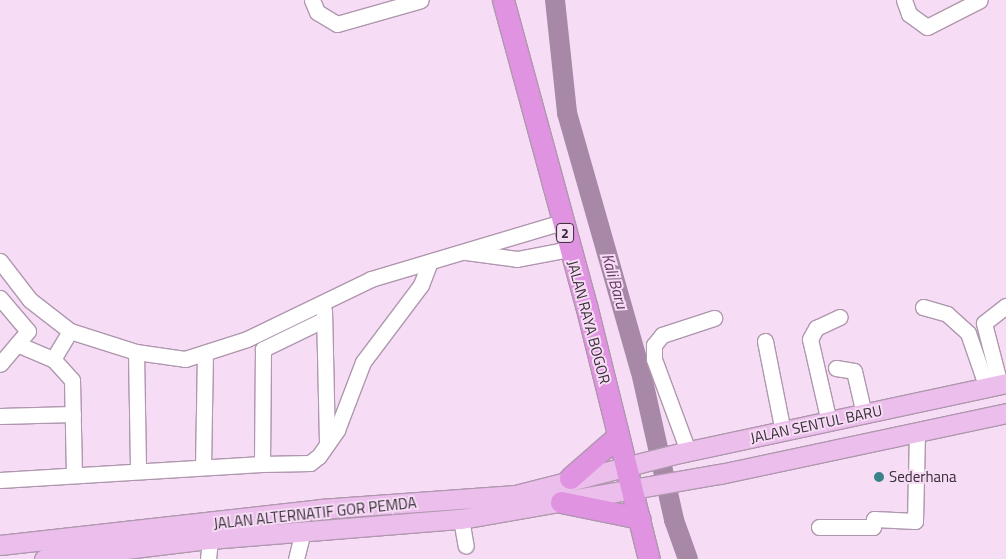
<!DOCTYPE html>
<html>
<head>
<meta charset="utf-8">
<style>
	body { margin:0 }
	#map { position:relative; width:1006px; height:559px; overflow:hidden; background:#f6dcf5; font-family:"Titillium Web",sans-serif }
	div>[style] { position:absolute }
	.river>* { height:20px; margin:-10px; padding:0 10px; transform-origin:10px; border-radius:10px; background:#a789a7 }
	.roads { filter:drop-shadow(1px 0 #af97ae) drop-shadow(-1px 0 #af97ae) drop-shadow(0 1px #af97ae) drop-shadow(0 -1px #af97ae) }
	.minor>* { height:15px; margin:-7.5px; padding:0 7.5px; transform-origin:7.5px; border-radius:7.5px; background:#fff }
	.major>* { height:19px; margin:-9.5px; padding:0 9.5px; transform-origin:9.5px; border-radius:9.5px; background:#ecbeec }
	.highway>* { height:21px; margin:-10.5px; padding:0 10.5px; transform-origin:10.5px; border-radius:10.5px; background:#df93e0 }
	.dots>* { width:14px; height:14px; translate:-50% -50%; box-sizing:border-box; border:2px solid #f6dcf5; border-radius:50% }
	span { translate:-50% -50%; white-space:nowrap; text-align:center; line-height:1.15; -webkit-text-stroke:4px #f6dcf5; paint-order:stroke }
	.shield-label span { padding:1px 4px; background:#f6dcf5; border:1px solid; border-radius:4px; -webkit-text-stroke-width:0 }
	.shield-label { font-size:14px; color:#372e37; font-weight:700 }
	.street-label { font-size:15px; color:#372e37 }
	.poi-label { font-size:15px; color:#372e37 }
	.left { translate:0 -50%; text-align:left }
	.water-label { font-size:16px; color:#613761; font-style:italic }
</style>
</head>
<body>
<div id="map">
	<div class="river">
		<i style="left:555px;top:0;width:114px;rotate:83.9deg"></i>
		<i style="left:567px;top:113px;width:269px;rotate:74.1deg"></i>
		<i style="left:641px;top:372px;width:152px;rotate:77.4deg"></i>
		<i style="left:674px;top:520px;width:41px;rotate:70.3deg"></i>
	</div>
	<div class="roads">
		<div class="minor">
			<i style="left:312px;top:0;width:13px;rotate:67deg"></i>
			<i style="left:317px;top:12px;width:23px;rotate:31deg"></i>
			<i style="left:337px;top:24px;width:87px;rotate:-15.9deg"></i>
			<i style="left:904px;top:0;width:15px;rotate:70deg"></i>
			<i style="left:909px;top:14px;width:22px;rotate:36deg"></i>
			<i style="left:927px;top:27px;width:59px;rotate:-27deg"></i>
			<i style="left:466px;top:252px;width:51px;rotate:7.8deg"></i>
			<i style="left:517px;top:259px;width:54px;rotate:-10.7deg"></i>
			<i style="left:0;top:261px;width:49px;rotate:52.4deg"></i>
			<i style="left:30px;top:300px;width:51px;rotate:37.8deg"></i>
			<i style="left:70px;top:331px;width:69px;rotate:17.7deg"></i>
			<i style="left:136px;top:352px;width:49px;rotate:8.1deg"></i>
			<i style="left:185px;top:359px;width:65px;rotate:-17.9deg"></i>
			<i style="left:247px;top:339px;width:138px;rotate:-25.8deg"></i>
			<i style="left:371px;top:279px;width:199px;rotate:-16.6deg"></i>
			<i style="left:0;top:298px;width:43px;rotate:49.7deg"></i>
			<i style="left:28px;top:331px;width:43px;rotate:130.3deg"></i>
			<i style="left:923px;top:307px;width:25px;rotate:16deg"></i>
			<i style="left:947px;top:314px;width:28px;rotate:42deg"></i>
			<i style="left:968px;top:333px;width:58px;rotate:70.9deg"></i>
			<i style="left:324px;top:310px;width:134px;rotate:88.7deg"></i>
			<i style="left:323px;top:320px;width:67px;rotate:154.2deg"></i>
			<i style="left:263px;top:349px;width:115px;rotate:90.5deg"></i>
			<i style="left:262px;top:464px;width:48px;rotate:-1.2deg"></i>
			<i style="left:310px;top:463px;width:11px;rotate:-38deg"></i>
			<i style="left:319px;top:456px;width:32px;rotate:-55deg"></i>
			<i style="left:337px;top:430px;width:73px;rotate:-69.1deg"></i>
			<i style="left:363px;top:362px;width:96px;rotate:-53deg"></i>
			<i style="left:421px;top:285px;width:25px;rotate:-69deg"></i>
			<i style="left:70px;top:331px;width:33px;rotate:121deg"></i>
			<i style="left:53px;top:359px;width:28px;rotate:48deg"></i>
			<i style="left:72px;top:380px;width:95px;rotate:88.8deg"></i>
			<i style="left:765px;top:341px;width:93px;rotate:78.8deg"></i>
			<i style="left:17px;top:344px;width:39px;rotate:23deg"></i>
			<i style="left:136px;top:352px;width:118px;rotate:89deg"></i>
			<i style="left:836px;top:368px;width:18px;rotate:9deg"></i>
			<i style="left:854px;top:371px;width:44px;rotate:76.9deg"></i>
			<i style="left:1000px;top:385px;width:64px;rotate:-104.5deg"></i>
			<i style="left:984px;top:323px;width:28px;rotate:-38deg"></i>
			<i style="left:0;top:416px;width:73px;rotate:-1.6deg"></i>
			<i style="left:829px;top:422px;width:85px;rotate:-102.9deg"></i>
			<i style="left:810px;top:339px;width:13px;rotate:-61deg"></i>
			<i style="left:816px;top:328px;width:26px;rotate:-25deg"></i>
			<i style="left:688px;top:451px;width:98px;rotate:-110.3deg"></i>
			<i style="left:654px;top:359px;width:14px;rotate:-90deg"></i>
			<i style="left:654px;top:345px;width:13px;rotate:-51deg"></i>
			<i style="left:662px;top:335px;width:55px;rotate:-18.1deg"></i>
			<i style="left:203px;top:467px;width:111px;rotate:-89deg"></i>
			<i style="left:0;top:480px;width:262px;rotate:-3.5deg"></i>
			<i style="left:461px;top:519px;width:27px;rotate:80deg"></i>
			<i style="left:819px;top:527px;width:54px"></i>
			<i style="left:873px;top:527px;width:8px;rotate:-83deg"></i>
			<i style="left:874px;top:519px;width:41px;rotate:2.8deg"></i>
			<i style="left:915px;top:521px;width:90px;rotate:-88.7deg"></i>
			<i style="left:208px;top:559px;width:20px;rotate:-84deg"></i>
			<i style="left:296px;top:559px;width:29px;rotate:-76deg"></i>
		</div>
		<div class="major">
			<i style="left:0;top:545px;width:322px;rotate:-6.4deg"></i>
			<i style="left:320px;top:509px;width:196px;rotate:-4.1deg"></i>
			<i style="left:515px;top:495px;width:170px;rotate:-14.3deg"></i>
			<i style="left:680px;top:453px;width:333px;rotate:-12.1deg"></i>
			<i style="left:44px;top:559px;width:167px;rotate:-6.9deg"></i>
			<i style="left:210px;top:539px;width:252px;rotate:-4.6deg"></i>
			<i style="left:461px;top:519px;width:263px;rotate:-9.9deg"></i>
			<i style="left:720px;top:474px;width:292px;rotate:-12deg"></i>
		</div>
		<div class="highway">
			<i style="left:503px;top:0;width:316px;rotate:74.8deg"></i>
			<i style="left:586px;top:305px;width:262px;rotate:76.1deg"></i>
			<i style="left:570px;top:478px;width:64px;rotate:-41.2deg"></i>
			<i style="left:561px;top:502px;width:80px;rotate:11.6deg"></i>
		</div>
	</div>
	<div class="dots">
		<i style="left:879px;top:477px;background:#3a8289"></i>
	</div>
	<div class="shield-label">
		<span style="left:565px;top:233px">2</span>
	</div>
	<div class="street-label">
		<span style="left:589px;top:322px;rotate:75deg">JALAN RAYA BOGOR</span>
		<span style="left:816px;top:424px;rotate:-12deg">JALAN SENTUL BARU</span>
		<span style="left:315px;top:513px;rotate:-6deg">JALAN ALTERNATIF GOR PEMDA</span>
	</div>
	<div class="poi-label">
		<span class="left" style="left:889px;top:477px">Sederhana</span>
	</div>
	<div class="water-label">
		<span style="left:615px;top:281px;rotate:74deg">Kali Baru</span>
	</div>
</div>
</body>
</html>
